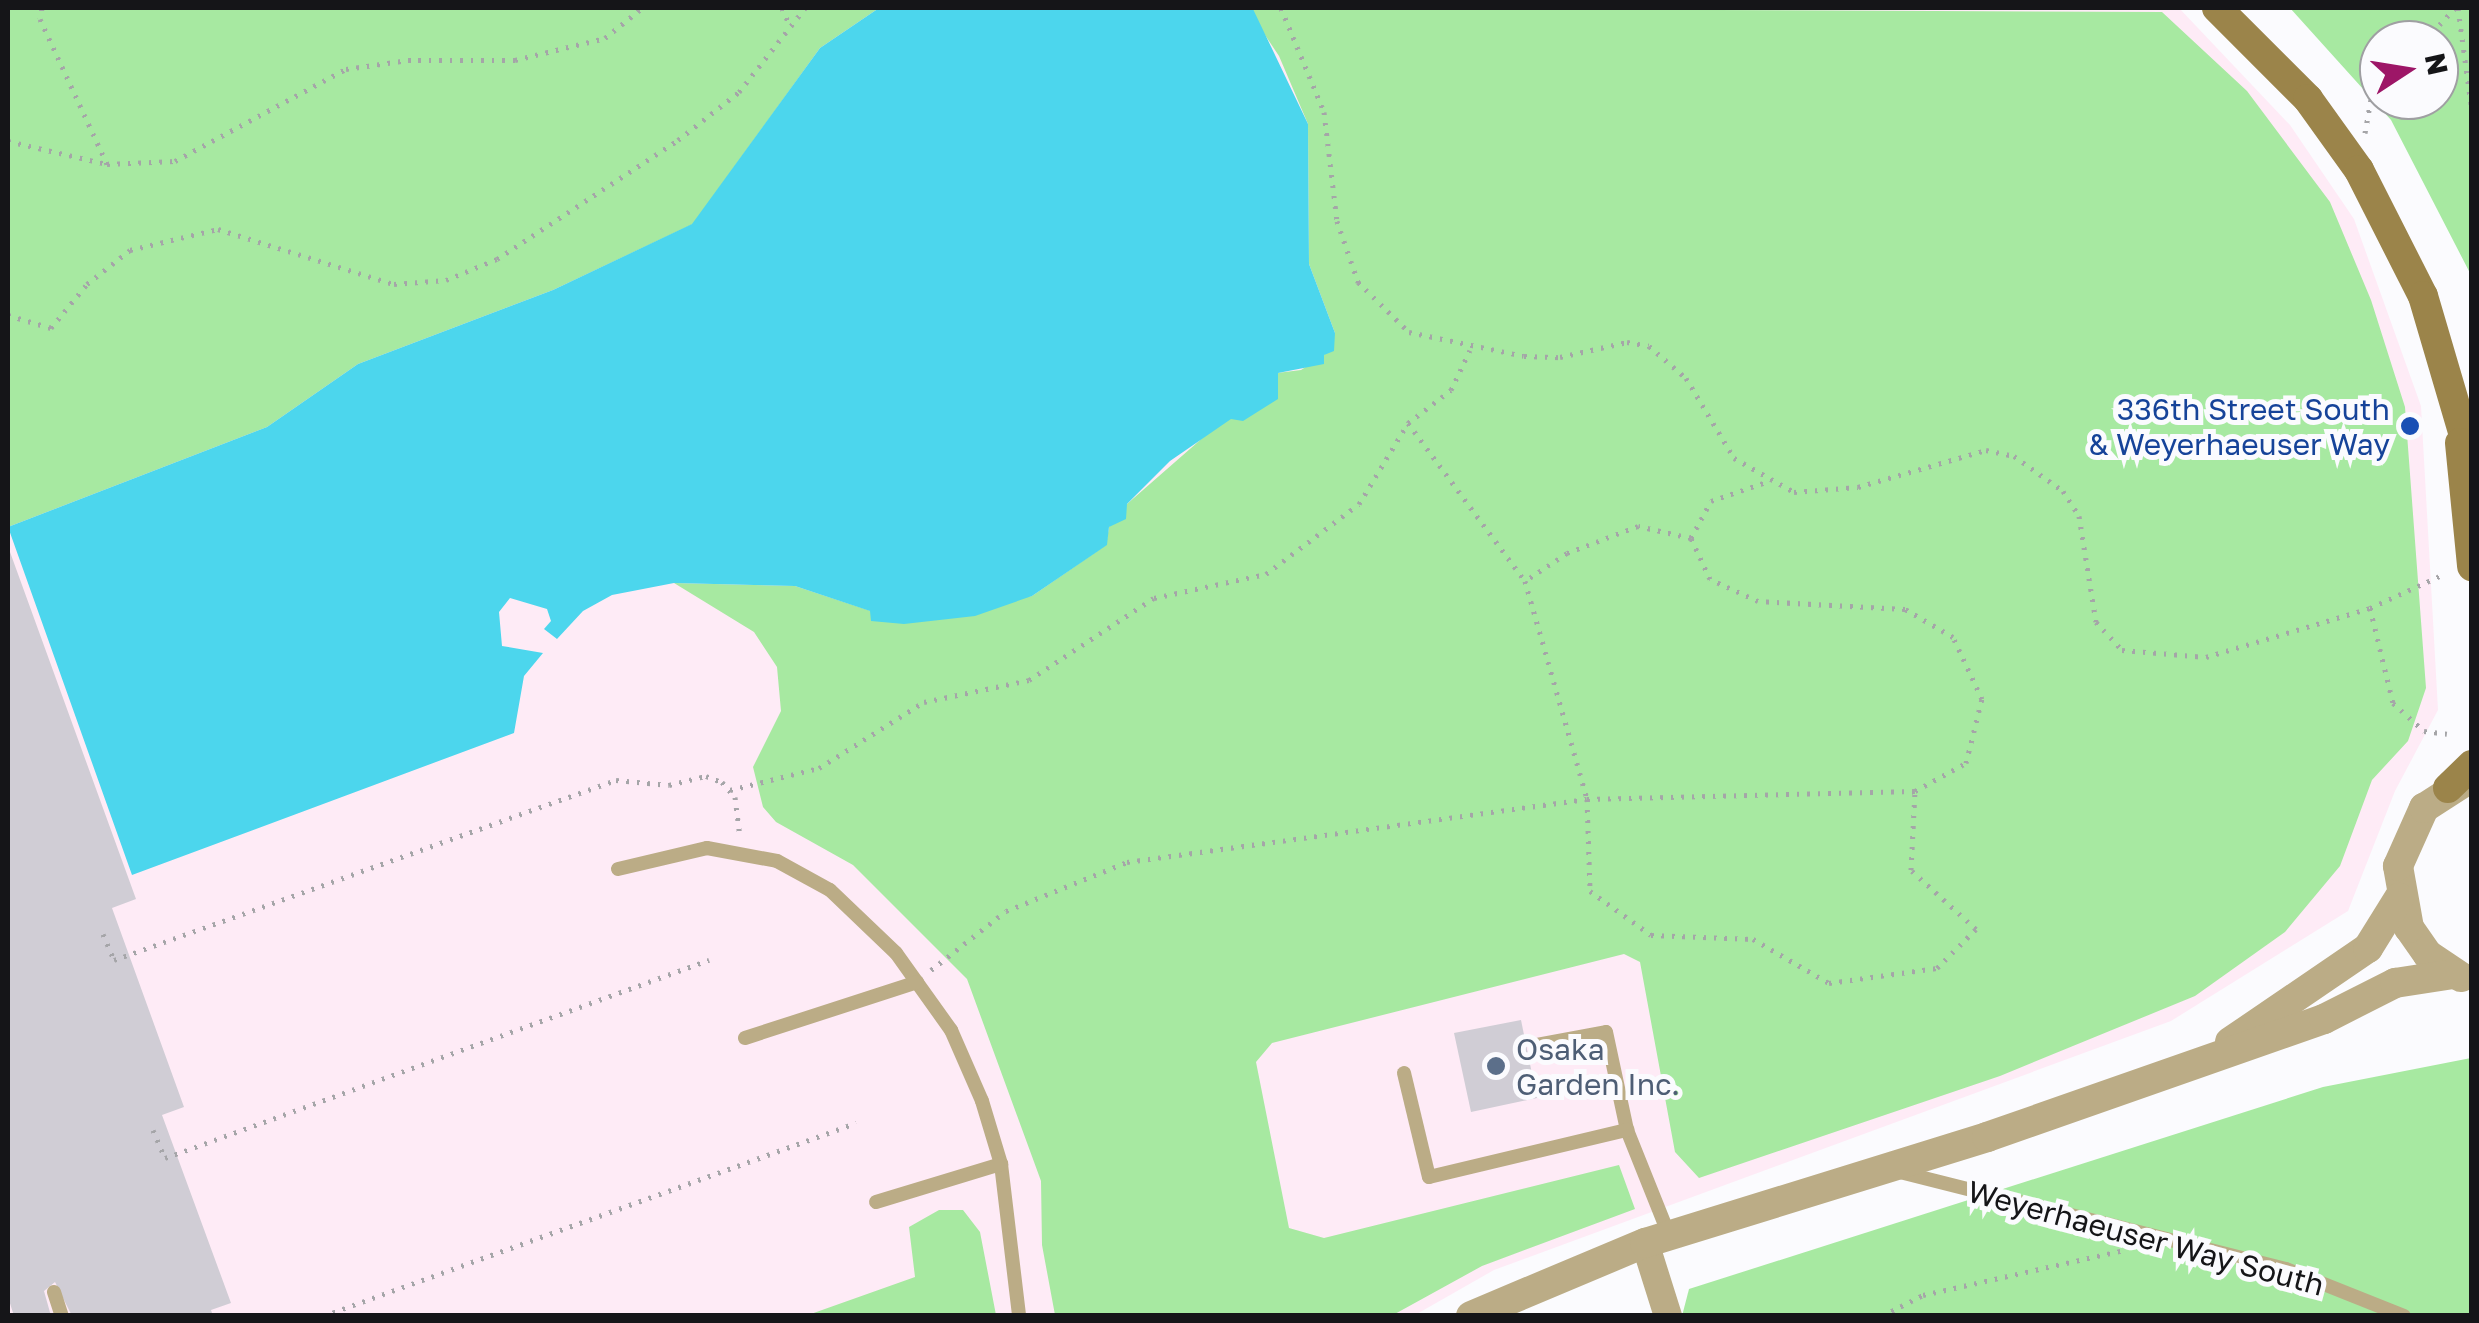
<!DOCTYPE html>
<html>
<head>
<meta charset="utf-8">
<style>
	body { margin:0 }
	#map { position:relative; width:2479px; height:1323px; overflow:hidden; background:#fbfbfe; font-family:"Golos Text",sans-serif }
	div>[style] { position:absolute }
	.commercial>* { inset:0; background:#feebf6 }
	.green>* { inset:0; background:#a7e9a1 }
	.water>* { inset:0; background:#4cd6ed }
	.building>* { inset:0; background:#d0cdd5 }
	.path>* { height:5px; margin-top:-2.5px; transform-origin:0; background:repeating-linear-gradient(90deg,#a5a5a8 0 2.5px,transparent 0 10.5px) }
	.service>* { height:14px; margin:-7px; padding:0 7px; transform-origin:7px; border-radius:7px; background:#bbac86 }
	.minor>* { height:28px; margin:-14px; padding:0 14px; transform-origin:14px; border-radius:14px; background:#bbac86 }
	.tertiary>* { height:30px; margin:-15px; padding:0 15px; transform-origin:15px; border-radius:15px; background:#bbac86 }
	.secondary>* { height:30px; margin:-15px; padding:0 15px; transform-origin:15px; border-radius:15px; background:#9b844a }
	.dots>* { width:28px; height:28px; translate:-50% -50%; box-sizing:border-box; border:5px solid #fbfbfe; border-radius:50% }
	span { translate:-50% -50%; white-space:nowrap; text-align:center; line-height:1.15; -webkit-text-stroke:10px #fbfbfe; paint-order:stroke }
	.transit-label { font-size:30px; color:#164399 }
	.right { translate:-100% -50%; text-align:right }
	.service-label { font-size:30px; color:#4e5e75 }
	.left { translate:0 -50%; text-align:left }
	.street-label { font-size:30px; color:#151518 }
	.frame { position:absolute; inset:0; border:10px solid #151518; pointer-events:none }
	.north { position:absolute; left:2359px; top:20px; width:100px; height:100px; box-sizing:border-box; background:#fbfbfe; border:2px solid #9f9fa2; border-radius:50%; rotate:78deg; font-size:28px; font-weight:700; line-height:40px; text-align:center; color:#151518 }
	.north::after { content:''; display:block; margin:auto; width:35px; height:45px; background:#9d1667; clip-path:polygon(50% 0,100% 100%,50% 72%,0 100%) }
</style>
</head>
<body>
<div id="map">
	<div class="commercial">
		<i style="clip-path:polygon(8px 8px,2179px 8px,2290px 125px,2354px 219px,2421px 406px,2438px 710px,2395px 791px,2348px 911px,2171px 1021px,1494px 1270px,1415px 1315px,8px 1316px)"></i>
	</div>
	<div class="green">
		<i style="clip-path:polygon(8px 8px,879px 8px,820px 48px,693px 224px,553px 290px,358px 364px,267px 427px,8px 527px)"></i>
		<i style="clip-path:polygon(1247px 8px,2162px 12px,2247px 91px,2330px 202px,2371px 300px,2405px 407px,2426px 688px,2408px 741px,2372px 780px,2340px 866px,2285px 932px,2195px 996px,2000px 1076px,1699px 1178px,1675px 1152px,1640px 962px,1624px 954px,1272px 1043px,1256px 1062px,1289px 1228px,1324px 1238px,1619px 1165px,1635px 1209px,1482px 1266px,1393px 1315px,1055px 1315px,1042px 1245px,1041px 1181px,967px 979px,853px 865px,776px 822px,763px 807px,753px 767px,781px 711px,777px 667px,754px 632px,674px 583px,795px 586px,871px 611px,871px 621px,1032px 596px,1106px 545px,1109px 527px,1127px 504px,1277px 373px,1301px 370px,1324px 355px,1335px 333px,1309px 264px,1308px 124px,1279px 56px)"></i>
		<i style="clip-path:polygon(evenodd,2290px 8px,2471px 8px,2471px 275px,2391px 120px,2290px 8px,2439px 40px,2439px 100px,2379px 100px,2379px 40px,2439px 40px)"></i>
		<i style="clip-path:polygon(2471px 1058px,2471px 1315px,1682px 1316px,1689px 1289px,2323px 1087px)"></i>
		<i style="clip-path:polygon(939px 1210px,963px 1210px,980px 1232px,996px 1315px,808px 1315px,915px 1277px,909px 1227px)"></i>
	</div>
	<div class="water">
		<i style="clip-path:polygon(879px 8px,1253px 9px,1308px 124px,1309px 264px,1335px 333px,1334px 351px,1324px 355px,1324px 364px,1278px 373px,1278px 399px,1243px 421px,1231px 419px,1170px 461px,1127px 504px,1126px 519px,1109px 527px,1107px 545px,1032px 596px,975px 616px,904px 624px,871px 621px,870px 611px,795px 586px,674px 583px,612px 595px,583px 611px,557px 639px,544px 629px,551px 621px,547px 609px,510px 598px,499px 612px,502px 646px,543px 653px,524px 676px,514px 733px,132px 875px,8px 527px,267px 427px,358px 364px,553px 290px,692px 224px,820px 48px)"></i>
	</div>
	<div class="building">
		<i style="clip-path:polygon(10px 552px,136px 899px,112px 908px,184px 1107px,162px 1115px,231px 1303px,211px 1310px,213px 1316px,72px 1316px,55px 1282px,44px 1291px,51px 1316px,14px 1316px,8px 1297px)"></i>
		<i style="clip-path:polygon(1521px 1020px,1537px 1098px,1471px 1112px,1454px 1033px)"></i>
	</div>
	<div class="path">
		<i style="left:42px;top:8px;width:11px;rotate:100deg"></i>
		<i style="left:40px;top:19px;width:160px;rotate:65.2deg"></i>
		<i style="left:782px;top:8px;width:17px;rotate:66deg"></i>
		<i style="left:1281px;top:8px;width:113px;rotate:67.5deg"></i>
		<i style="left:1324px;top:112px;width:110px;rotate:83.2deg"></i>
		<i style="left:1337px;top:221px;width:65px;rotate:71deg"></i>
		<i style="left:1358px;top:282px;width:71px;rotate:44.4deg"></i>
		<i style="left:1409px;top:332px;width:117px;rotate:11.8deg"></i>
		<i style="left:1524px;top:356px;width:36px;rotate:2deg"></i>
		<i style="left:1560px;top:357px;width:69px;rotate:-12.6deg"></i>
		<i style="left:1627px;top:342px;width:22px;rotate:10deg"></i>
		<i style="left:1649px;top:346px;width:49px;rotate:40.9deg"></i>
		<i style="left:1686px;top:378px;width:93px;rotate:59deg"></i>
		<i style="left:1734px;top:458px;width:69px;rotate:29.5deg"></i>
		<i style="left:1794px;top:492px;width:64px;rotate:-4.5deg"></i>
		<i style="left:1858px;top:487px;width:133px;rotate:-16.1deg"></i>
		<i style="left:1986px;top:450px;width:29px;rotate:12deg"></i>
		<i style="left:2014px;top:456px;width:60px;rotate:35.5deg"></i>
		<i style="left:2063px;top:491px;width:30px;rotate:57deg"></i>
		<i style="left:2079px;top:516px;width:107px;rotate:80.9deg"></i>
		<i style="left:2096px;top:622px;width:38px;rotate:47deg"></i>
		<i style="left:2122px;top:650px;width:84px;rotate:4.8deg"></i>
		<i style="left:2206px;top:657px;width:171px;rotate:-16.6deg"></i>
		<i style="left:2370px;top:608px;width:98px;rotate:76.4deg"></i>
		<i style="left:2393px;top:703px;width:42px;rotate:42.1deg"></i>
		<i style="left:2424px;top:731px;width:23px;rotate:7deg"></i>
		<i style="left:2458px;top:8px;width:104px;rotate:82.3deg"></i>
		<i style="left:2425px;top:40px;width:44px;rotate:-46.8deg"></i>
		<i style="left:2365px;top:133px;width:36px;rotate:-80deg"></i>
		<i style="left:2371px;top:98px;width:12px;rotate:-48deg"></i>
		<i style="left:8px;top:141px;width:102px;rotate:13.1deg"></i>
		<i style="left:107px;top:164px;width:68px;rotate:-2.5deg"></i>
		<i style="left:175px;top:161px;width:194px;rotate:-28.3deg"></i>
		<i style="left:346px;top:69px;width:63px;rotate:-8.3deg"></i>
		<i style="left:408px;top:60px;width:107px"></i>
		<i style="left:515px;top:60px;width:93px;rotate:-13.7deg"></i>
		<i style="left:605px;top:38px;width:48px;rotate:-39deg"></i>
		<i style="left:8px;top:315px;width:45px;rotate:16.8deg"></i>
		<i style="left:51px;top:328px;width:57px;rotate:-50.7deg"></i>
		<i style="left:87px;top:284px;width:55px;rotate:-38.3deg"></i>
		<i style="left:130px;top:250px;width:90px;rotate:-13.4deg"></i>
		<i style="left:218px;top:229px;width:184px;rotate:17.4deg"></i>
		<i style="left:394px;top:284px;width:52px;rotate:-4.4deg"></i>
		<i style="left:446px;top:280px;width:55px;rotate:-22.4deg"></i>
		<i style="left:497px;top:259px;width:217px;rotate:-33.3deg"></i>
		<i style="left:678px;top:140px;width:78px;rotate:-38.2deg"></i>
		<i style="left:739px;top:92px;width:107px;rotate:-51.8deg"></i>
		<i style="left:1408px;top:423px;width:197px;rotate:53.5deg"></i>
		<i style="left:1691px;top:538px;width:54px;rotate:-167.2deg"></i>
		<i style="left:1638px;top:526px;width:76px;rotate:159.2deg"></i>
		<i style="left:1567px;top:553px;width:50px;rotate:146.3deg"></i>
		<i style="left:1525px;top:581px;width:227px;rotate:74.1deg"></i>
		<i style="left:1587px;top:799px;width:92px;rotate:88.1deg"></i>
		<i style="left:1590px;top:891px;width:75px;rotate:35.8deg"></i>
		<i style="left:1651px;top:935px;width:102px;rotate:2.2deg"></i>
		<i style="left:1753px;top:939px;width:88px;rotate:30.1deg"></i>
		<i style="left:1829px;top:983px;width:109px;rotate:-7.9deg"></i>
		<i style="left:1937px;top:968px;width:55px;rotate:-45deg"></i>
		<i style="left:1976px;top:929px;width:88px;rotate:-137.8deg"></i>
		<i style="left:1911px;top:870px;width:79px;rotate:-87.1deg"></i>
		<i style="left:2370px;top:608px;width:81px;rotate:-24.7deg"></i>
		<i style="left:730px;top:790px;width:92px;rotate:-13.9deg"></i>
		<i style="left:819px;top:768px;width:124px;rotate:-32.2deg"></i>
		<i style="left:924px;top:702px;width:107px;rotate:-11.8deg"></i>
		<i style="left:1029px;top:680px;width:149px;rotate:-33.3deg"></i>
		<i style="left:1154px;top:598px;width:115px;rotate:-12.1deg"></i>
		<i style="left:1266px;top:574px;width:116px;rotate:-37deg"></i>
		<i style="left:1359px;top:504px;width:95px;rotate:-58.8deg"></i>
		<i style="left:1408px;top:423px;width:54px;rotate:-37.5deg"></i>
		<i style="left:1451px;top:390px;width:44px;rotate:-64.6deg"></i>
		<i style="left:103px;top:934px;width:28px;rotate:67deg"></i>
		<i style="left:114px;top:960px;width:533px;rotate:-19.73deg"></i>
		<i style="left:616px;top:780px;width:53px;rotate:5.4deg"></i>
		<i style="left:669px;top:785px;width:38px;rotate:-14deg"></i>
		<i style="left:706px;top:776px;width:17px;rotate:21deg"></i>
		<i style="left:722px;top:782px;width:20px;rotate:49deg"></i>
		<i style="left:735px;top:797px;width:40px;rotate:82.9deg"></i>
		<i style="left:931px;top:970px;width:95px;rotate:-38.2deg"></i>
		<i style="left:1006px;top:911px;width:131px;rotate:-22deg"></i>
		<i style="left:1127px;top:862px;width:464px;rotate:-7.8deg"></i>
		<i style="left:1587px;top:799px;width:328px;rotate:-1.4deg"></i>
		<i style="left:1915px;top:791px;width:58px;rotate:-28.8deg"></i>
		<i style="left:1966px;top:763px;width:66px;rotate:-76deg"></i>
		<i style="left:1982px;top:699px;width:68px;rotate:-115.1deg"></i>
		<i style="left:1953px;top:637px;width:56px;rotate:-149.7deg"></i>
		<i style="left:1905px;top:609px;width:147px;rotate:-176.9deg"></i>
		<i style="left:1758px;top:601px;width:53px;rotate:-155.4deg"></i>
		<i style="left:1710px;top:579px;width:45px;rotate:-114.9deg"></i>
		<i style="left:1691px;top:538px;width:42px;rotate:-61.6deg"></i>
		<i style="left:1711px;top:501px;width:61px;rotate:-19deg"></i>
		<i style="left:153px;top:1130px;width:30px;rotate:67deg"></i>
		<i style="left:165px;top:1158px;width:579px;rotate:-20deg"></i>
		<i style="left:323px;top:1316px;width:567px;rotate:-19.91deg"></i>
		<i style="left:1882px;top:1316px;width:46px;rotate:-27.1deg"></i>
		<i style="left:1923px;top:1295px;width:207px;rotate:-12.6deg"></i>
	</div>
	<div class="service">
		<i style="left:618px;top:869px;width:91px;rotate:-13.3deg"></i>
		<i style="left:707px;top:848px;width:71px;rotate:10.5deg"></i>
		<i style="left:777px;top:861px;width:60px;rotate:28.7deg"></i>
		<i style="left:830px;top:890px;width:91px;rotate:43.7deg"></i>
		<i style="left:896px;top:953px;width:95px;rotate:54.5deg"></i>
		<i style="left:951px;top:1030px;width:77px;rotate:66.4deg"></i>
		<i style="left:982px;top:1101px;width:66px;rotate:73.2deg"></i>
		<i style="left:1001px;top:1164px;width:153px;rotate:83.2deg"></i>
		<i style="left:745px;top:1038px;width:181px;rotate:-18deg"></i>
		<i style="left:1537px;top:1045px;width:70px;rotate:-10.7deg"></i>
		<i style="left:1606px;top:1032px;width:100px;rotate:77.9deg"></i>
		<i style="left:1627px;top:1130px;width:113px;rotate:68.2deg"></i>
		<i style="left:1404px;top:1073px;width:107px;rotate:76.5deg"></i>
		<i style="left:1429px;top:1177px;width:204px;rotate:-13.4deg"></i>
		<i style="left:1896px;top:1171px;width:402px;rotate:14.1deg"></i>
		<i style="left:2286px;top:1269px;width:127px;rotate:21.7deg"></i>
		<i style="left:876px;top:1202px;width:131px;rotate:-16.9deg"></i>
		<i style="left:54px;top:1292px;width:25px;rotate:72deg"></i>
	</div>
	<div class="minor">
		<i style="left:1645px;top:1243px;width:77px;rotate:72.5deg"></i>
	</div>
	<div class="tertiary">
		<i style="left:2461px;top:977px;width:40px;rotate:-146deg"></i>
		<i style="left:2428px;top:955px;width:33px;rotate:-125deg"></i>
		<i style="left:2409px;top:928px;width:63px;rotate:-100.1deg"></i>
		<i style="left:2398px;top:866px;width:64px;rotate:-65.9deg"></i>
		<i style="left:2424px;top:808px;width:54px;rotate:-32.8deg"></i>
		<i style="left:2230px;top:1042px;width:167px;rotate:-34.3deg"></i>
		<i style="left:2368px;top:948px;width:59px;rotate:-58.2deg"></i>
		<i style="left:1471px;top:1316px;width:189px;rotate:-22.8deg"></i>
		<i style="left:1645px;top:1243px;width:358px;rotate:-17.2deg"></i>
		<i style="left:1987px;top:1137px;width:357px;rotate:-19.3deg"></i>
		<i style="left:2324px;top:1019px;width:80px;rotate:-26.9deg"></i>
		<i style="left:2395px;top:983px;width:59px;rotate:-8.8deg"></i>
	</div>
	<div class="secondary">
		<i style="left:2217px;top:8px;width:129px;rotate:45deg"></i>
		<i style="left:2308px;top:99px;width:87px;rotate:54.3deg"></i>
		<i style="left:2359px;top:170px;width:141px;rotate:63.1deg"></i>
		<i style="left:2423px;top:296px;width:174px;rotate:73.6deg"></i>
		<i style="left:2460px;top:443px;width:124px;rotate:84.4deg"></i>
		<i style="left:2448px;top:788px;width:33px;rotate:-44deg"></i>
	</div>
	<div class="dots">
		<i style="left:2410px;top:426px;background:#1a4fb4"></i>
		<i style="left:1496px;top:1066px;background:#5c6f8a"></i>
	</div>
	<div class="transit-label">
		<span class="right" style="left:2390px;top:426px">336th Street South<br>&amp; Weyerhaeuser Way</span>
	</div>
	<div class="service-label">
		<span class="left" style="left:1516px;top:1066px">Osaka<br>Garden Inc.</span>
	</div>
	<div class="street-label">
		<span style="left:2146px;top:1238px;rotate:15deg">Weyerhaeuser Way South</span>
	</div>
	<div class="frame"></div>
	<div class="north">N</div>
</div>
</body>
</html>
